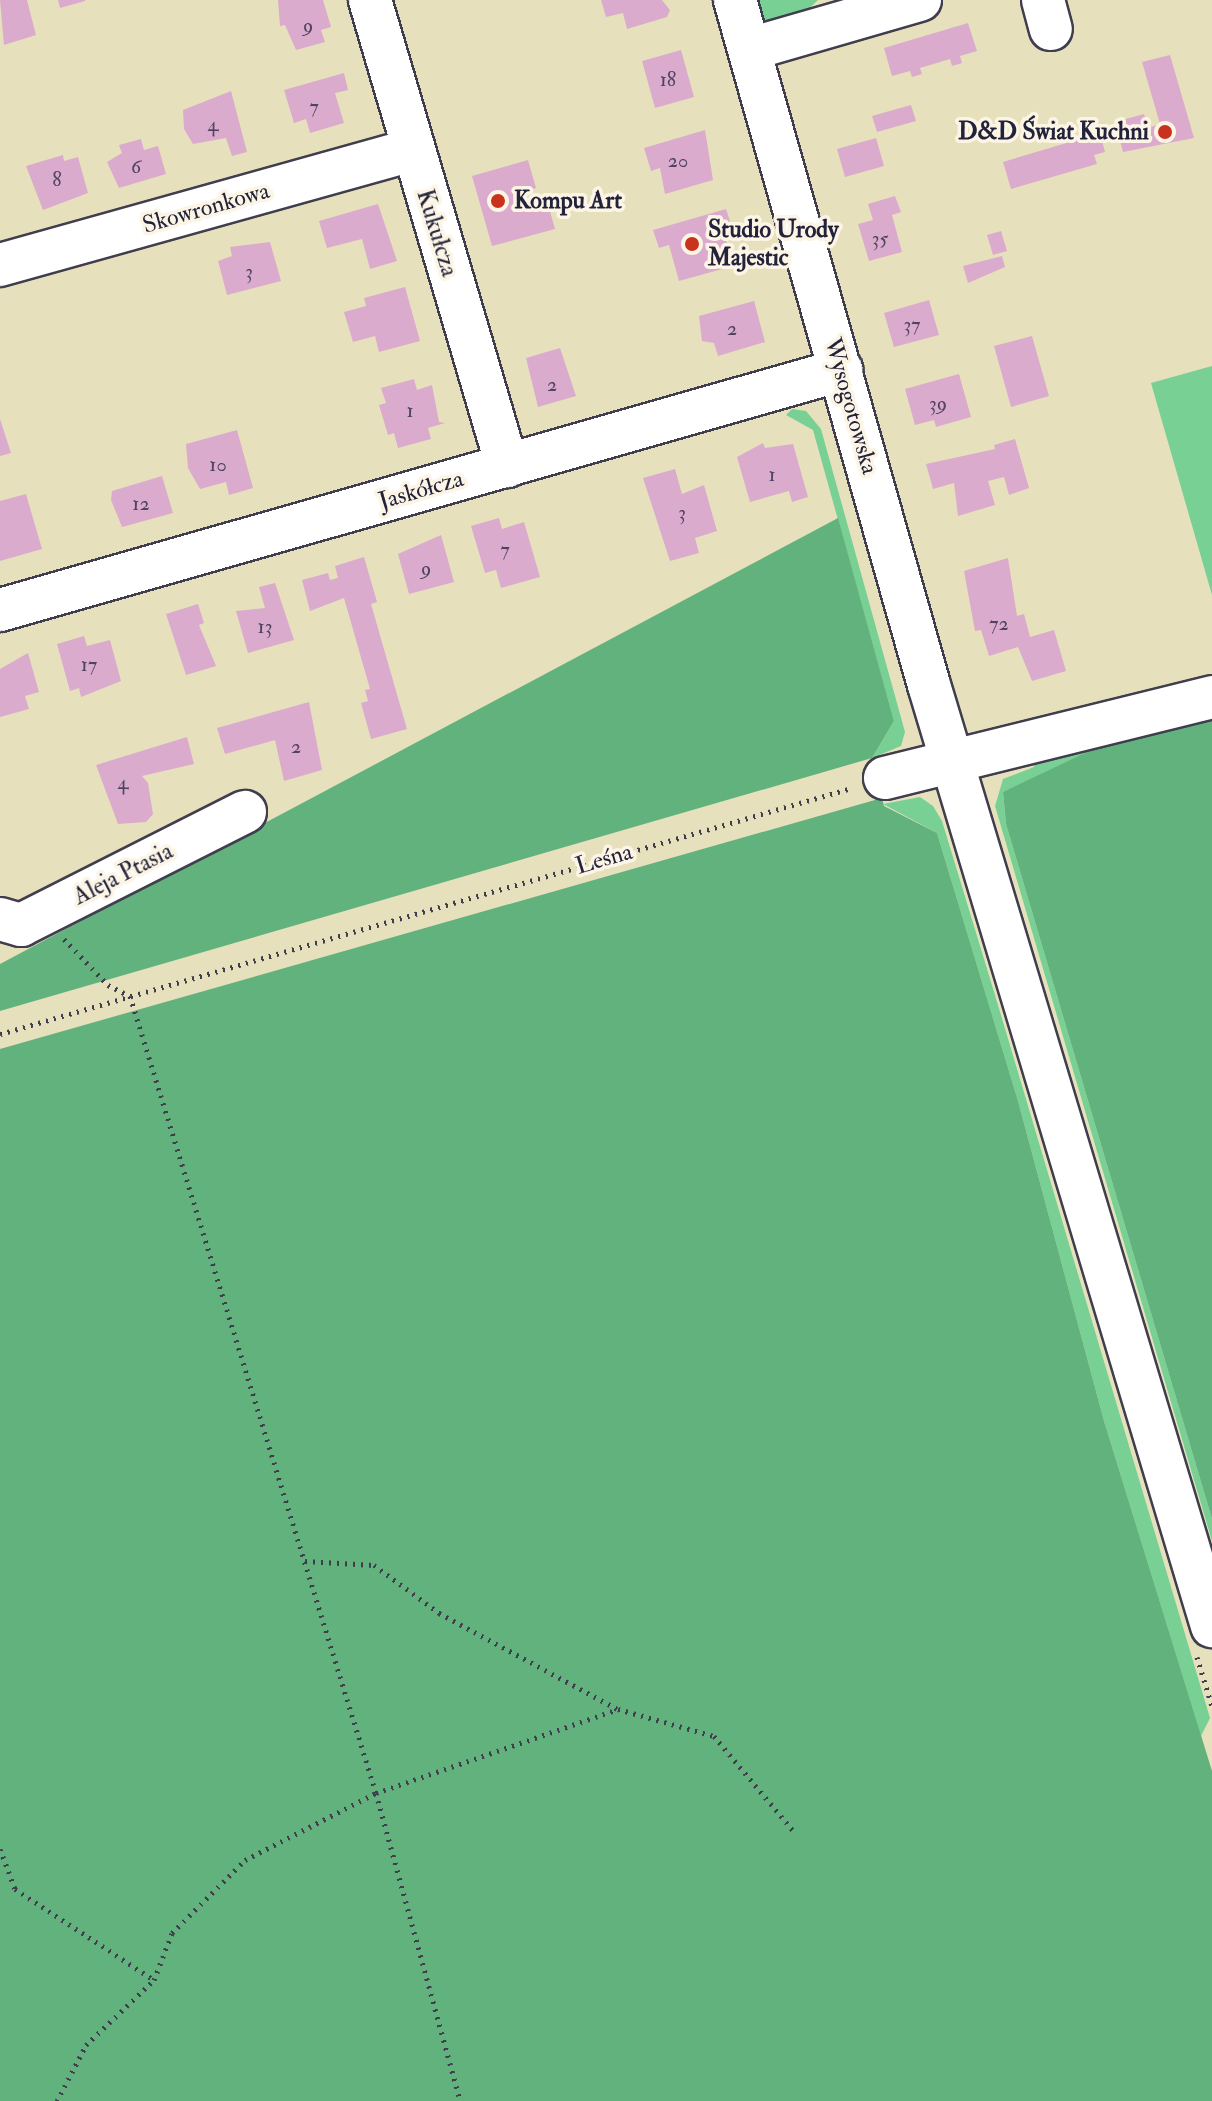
<!DOCTYPE html>
<html>
<head>
<meta charset="utf-8">
<style>
	body { margin:0 }
	#map { position:relative; width:1212px; height:2101px; overflow:hidden; background:#e7e0bc; font-family:"IM FELL Double Pica",serif }
	div>[style] { position:absolute }
	.green>* { inset:0; background:#78d095 }
	.forest>* { inset:0; background:#62b27e }
	.building>* { inset:0; background:#dbabce }
	.path>* { height:5px; margin-top:-2.5px; transform-origin:0; background:repeating-linear-gradient(90deg,#403e4e 0 2px,transparent 0 8px) }
	.roads { filter:drop-shadow(2px 0 #403e4e) drop-shadow(-2px 0 #403e4e) drop-shadow(0 2px #403e4e) drop-shadow(0 -2px #403e4e) }
	.minor>* { height:42px; margin:-21px; padding:0 21px; transform-origin:21px; border-radius:21px; background:#fff }
	.dots>* { width:22px; height:22px; translate:-50% -50%; box-sizing:border-box; border:4px solid #fcf5e5; border-radius:50% }
	span { translate:-50% -50%; white-space:nowrap; text-align:center; line-height:1.15; -webkit-text-stroke:7px #fcf5e5; paint-order:stroke }
	.number-label { font-size:20px; color:#504460 }
	.number-label span { -webkit-text-stroke-width:0 }
	.poi-label { font-size:24px; color:#22223b; font-weight:700 }
	.right { translate:-100% -50%; text-align:right }
	.left { translate:0 -50%; text-align:left }
	.street-label { font-size:24px; color:#22223b }
</style>
</head>
<body>
<div id="map">
	<div class="green">
		<i style="clip-path:polygon(758px 0,818px 0,801px 16px,766px 28px)"></i>
		<i style="clip-path:polygon(1212px 366px,1212px 595px,1151px 383px)"></i>
		<i style="clip-path:polygon(792px 409px,806px 411px,821px 429px,905px 732px,901px 746px,872px 758px,894px 721px,813px 430px,786px 415px)"></i>
		<i style="clip-path:polygon(1104px 738px,1106px 746px,1003px 792px,1006px 824px,1212px 1519px,1212px 1541px,995px 806px,1003px 779px,1034px 767px,1032px 755px)"></i>
		<i style="clip-path:polygon(920px 797px,933px 806px,942px 821px,995px 995px,1210px 1718px,1201px 1736px,1104px 1421px,1018px 1101px,937px 833px,883px 804px)"></i>
	</div>
	<div class="forest">
		<i style="clip-path:polygon(838px 518px,894px 721px,872px 758px,0 1011px,0 964px)"></i>
		<i style="clip-path:polygon(1212px 716px,1212px 1519px,1006px 824px,1003px 792px,1106px 743px)"></i>
		<i style="clip-path:polygon(882px 798px,884px 806px,937px 833px,1018px 1101px,1104px 1421px,1212px 1771px,1212px 2101px,0 2101px,0 1049px)"></i>
	</div>
	<div class="building">
		<i style="clip-path:polygon(0 0,27px 0,36px 35px,4px 45px)"></i>
		<i style="clip-path:polygon(58px 0,85px 0,85px 1px,60px 8px)"></i>
		<i style="clip-path:polygon(278px 0,323px 0,331px 27px,321px 30px,325px 42px,296px 50px,285px 25px,280px 26px)"></i>
		<i style="clip-path:polygon(601px 0,662px 0,670px 10px,667px 17px,627px 29px,623px 13px,606px 17px)"></i>
		<i style="clip-path:polygon(968px 23px,977px 51px,960px 56px,962px 63px,952px 66px,950px 59px,920px 68px,922px 74px,912px 77px,910px 71px,892px 76px,884px 48px)"></i>
		<i style="clip-path:polygon(681px 50px,694px 97px,655px 108px,642px 61px)"></i>
		<i style="clip-path:polygon(1170px 55px,1194px 138px,1123px 152px,1115px 122px,1144px 114px,1148px 128px,1160px 124px,1142px 62px)"></i>
		<i style="clip-path:polygon(344px 73px,348px 90px,335px 93px,344px 123px,310px 133px,306px 119px,294px 123px,284px 90px)"></i>
		<i style="clip-path:polygon(231px 91px,247px 152px,232px 156px,226px 138px,193px 144px,184px 129px,183px 110px)"></i>
		<i style="clip-path:polygon(911px 105px,916px 121px,877px 132px,872px 116px)"></i>
		<i style="clip-path:polygon(705px 130px,713px 180px,665px 194px,660px 168px,651px 171px,644px 148px)"></i>
		<i style="clip-path:polygon(1100px 133px,1105px 152px,1094px 155px,1097px 164px,1011px 189px,1003px 162px)"></i>
		<i style="clip-path:polygon(876px 138px,884px 166px,845px 177px,837px 149px)"></i>
		<i style="clip-path:polygon(141px 139px,144px 150px,158px 146px,166px 174px,119px 188px,107px 162px,122px 153px,119px 145px)"></i>
		<i style="clip-path:polygon(63px 155px,64px 161px,78px 157px,88px 193px,43px 210px,26px 166px)"></i>
		<i style="clip-path:polygon(528px 160px,536px 188px,522px 192px,526px 207px,547px 201px,555px 229px,492px 246px,472px 176px)"></i>
		<i style="clip-path:polygon(895px 196px,901px 212px,892px 215px,902px 252px,869px 261px,858px 224px,873px 220px,868px 204px)"></i>
		<i style="clip-path:polygon(378px 204px,397px 261px,370px 269px,362px 239px,327px 248px,319px 221px)"></i>
		<i style="clip-path:polygon(726px 209px,734px 234px,725px 237px,733px 266px,679px 281px,669px 245px,659px 248px,653px 230px)"></i>
		<i style="clip-path:polygon(1001px 231px,1007px 251px,993px 255px,987px 235px)"></i>
		<i style="clip-path:polygon(270px 242px,281px 281px,227px 295px,218px 261px,232px 256px,230px 247px)"></i>
		<i style="clip-path:polygon(1002px 256px,1005px 267px,968px 283px,963px 266px)"></i>
		<i style="clip-path:polygon(405px 287px,420px 341px,379px 352px,375px 336px,353px 342px,344px 312px,366px 306px,364px 298px)"></i>
		<i style="clip-path:polygon(929px 300px,939px 335px,894px 347px,884px 313px)"></i>
		<i style="clip-path:polygon(754px 301px,765px 342px,718px 356px,714px 343px,702px 341px,699px 316px)"></i>
		<i style="clip-path:polygon(1032px 336px,1049px 396px,1011px 407px,994px 346px)"></i>
		<i style="clip-path:polygon(560px 348px,576px 396px,538px 407px,526px 358px)"></i>
		<i style="clip-path:polygon(959px 374px,971px 417px,936px 427px,934px 420px,915px 425px,905px 389px)"></i>
		<i style="clip-path:polygon(414px 379px,417px 390px,432px 385px,439px 422px,445px 423px,428px 428px,431px 439px,398px 448px,394px 433px,388px 435px,379px 405px,386px 403px,381px 388px)"></i>
		<i style="clip-path:polygon(0 419px,11px 453px,0 456px)"></i>
		<i style="clip-path:polygon(237px 430px,253px 488px,229px 495px,226px 482px,200px 489px,188px 468px,186px 444px)"></i>
		<i style="clip-path:polygon(1015px 439px,1029px 488px,1009px 495px,1004px 477px,988px 481px,995px 505px,958px 516px,954px 483px,933px 489px,926px 464px,995px 449px,994px 445px)"></i>
		<i style="clip-path:polygon(763px 443px,765px 448px,793px 444px,808px 497px,792px 502px,789px 491px,750px 502px,737px 457px)"></i>
		<i style="clip-path:polygon(675px 469px,682px 494px,704px 485px,717px 531px,695px 538px,699px 553px,670px 561px,643px 478px)"></i>
		<i style="clip-path:polygon(162px 476px,173px 513px,122px 527px,111px 500px,112px 491px)"></i>
		<i style="clip-path:polygon(26px 494px,42px 549px,0 561px,0 501px)"></i>
		<i style="clip-path:polygon(499px 518px,502px 529px,524px 522px,540px 577px,501px 588px,496px 570px,485px 573px,471px 526px)"></i>
		<i style="clip-path:polygon(441px 535px,454px 582px,409px 594px,398px 554px)"></i>
		<i style="clip-path:polygon(364px 557px,377px 602px,371px 604px,407px 729px,371px 739px,361px 703px,368px 701px,365px 690px,370px 689px,344px 598px,310px 611px,302px 580px,328px 573px,330px 580px,338px 578px,335px 566px)"></i>
		<i style="clip-path:polygon(1008px 558px,1017px 616px,1024px 614px,1030px 637px,1054px 630px,1066px 671px,1032px 681px,1018px 647px,989px 656px,981px 630px,975px 631px,964px 571px)"></i>
		<i style="clip-path:polygon(275px 583px,294px 640px,248px 653px,236px 611px,265px 608px,259px 587px)"></i>
		<i style="clip-path:polygon(198px 604px,204px 623px,199px 625px,216px 666px,186px 675px,166px 614px)"></i>
		<i style="clip-path:polygon(84px 636px,87px 646px,110px 640px,121px 681px,81px 697px,79px 688px,70px 691px,57px 644px)"></i>
		<i style="clip-path:polygon(28px 653px,39px 692px,25px 696px,29px 709px,0 717px,0 669px)"></i>
		<i style="clip-path:polygon(309px 702px,322px 770px,284px 781px,275px 740px,225px 754px,217px 728px)"></i>
		<i style="clip-path:polygon(187px 737px,194px 764px,142px 776px,148px 783px,153px 814px,146px 822px,118px 824px,96px 765px)"></i>
	</div>
	<div class="path">
		<i style="left:64px;top:939px;width:64px;rotate:46.3deg"></i>
		<i style="left:108px;top:985px;width:25px;rotate:27deg"></i>
		<i style="left:130px;top:996px;width:834px;rotate:72.85deg"></i>
		<i style="left:376px;top:1793px;width:319px;rotate:74.7deg"></i>
		<i style="left:0;top:1034px;width:887px;rotate:-16.11deg"></i>
		<i style="left:305px;top:1561px;width:69px;rotate:3.3deg"></i>
		<i style="left:374px;top:1565px;width:81px;rotate:36.4deg"></i>
		<i style="left:439px;top:1613px;width:202px;rotate:28.3deg"></i>
		<i style="left:1197px;top:1657px;width:51px;rotate:73deg"></i>
		<i style="left:0;top:1849px;width:43px;rotate:69.4deg"></i>
		<i style="left:15px;top:1889px;width:166px;rotate:33.2deg"></i>
		<i style="left:57px;top:2101px;width:63px;rotate:-62.6deg"></i>
		<i style="left:86px;top:2045px;width:94px;rotate:-43.7deg"></i>
		<i style="left:154px;top:1980px;width:50px;rotate:-69deg"></i>
		<i style="left:172px;top:1933px;width:103px;rotate:-45deg"></i>
		<i style="left:245px;top:1860px;width:147px;rotate:-27.1deg"></i>
		<i style="left:376px;top:1793px;width:256px;rotate:-19.1deg"></i>
		<i style="left:618px;top:1709px;width:100px;rotate:15.7deg"></i>
		<i style="left:714px;top:1736px;width:126px;rotate:50.1deg"></i>
	</div>
	<div class="roads">
		<div class="minor">
			<i style="left:370px;top:0;width:486px;rotate:73.6deg"></i>
			<i style="left:735px;top:0;width:712px;rotate:74.19deg"></i>
			<i style="left:929px;top:685px;width:983px;rotate:73.26deg"></i>
			<i style="left:1043px;top:0;width:30px;rotate:75deg"></i>
			<i style="left:750px;top:49px;width:177px;rotate:-16.1deg"></i>
			<i style="left:0;top:265px;width:428px;rotate:-15.6deg"></i>
			<i style="left:0;top:610px;width:875px;rotate:-15.93deg"></i>
			<i style="left:885px;top:778px;width:337px;rotate:-13.9deg"></i>
			<i style="left:0;top:919px;width:22px;rotate:16deg"></i>
			<i style="left:21px;top:925px;width:251px;rotate:-26.8deg"></i>
		</div>
	</div>
	<div class="dots">
		<i style="left:1165px;top:132px;background:#c8321e"></i>
		<i style="left:498px;top:201px;background:#c8321e"></i>
		<i style="left:692px;top:244px;background:#c8321e"></i>
	</div>
	<div class="number-label">
		<span style="left:308px;top:25px">9</span>
		<span style="left:668px;top:79px">18</span>
		<span style="left:314px;top:106px">7</span>
		<span style="left:213px;top:124px">4</span>
		<span style="left:678px;top:160px">20</span>
		<span style="left:136px;top:166px">6</span>
		<span style="left:57px;top:179px">8</span>
		<span style="left:880px;top:238px">35</span>
		<span style="left:249px;top:271px">3</span>
		<span style="left:912px;top:324px">37</span>
		<span style="left:732px;top:328px">2</span>
		<span style="left:552px;top:384px">2</span>
		<span style="left:938px;top:403px">39</span>
		<span style="left:410px;top:410px">1</span>
		<span style="left:218px;top:464px">10</span>
		<span style="left:772px;top:474px">1</span>
		<span style="left:141px;top:503px">12</span>
		<span style="left:682px;top:512px">3</span>
		<span style="left:505px;top:549px">7</span>
		<span style="left:426px;top:568px">9</span>
		<span style="left:999px;top:623px">72</span>
		<span style="left:265px;top:626px">13</span>
		<span style="left:89px;top:664px">17</span>
		<span style="left:296px;top:746px">2</span>
		<span style="left:123px;top:782px">4</span>
	</div>
	<div class="poi-label">
		<span class="right" style="left:1149px;top:132px">D&amp;D Świat Kuchni</span>
		<span class="left" style="left:514px;top:201px">Kompu Art</span>
		<span class="left" style="left:708px;top:244px">Studio Urody<br>Majestic</span>
	</div>
	<div class="street-label">
		<span style="left:206px;top:208px;rotate:-16deg">Skowronkowa</span>
		<span style="left:437px;top:233px;rotate:73deg">Kukułcza</span>
		<span style="left:851px;top:406px;rotate:74deg">Wysogotowska</span>
		<span style="left:421px;top:490px;rotate:-16deg">Jaskółcza</span>
		<span style="left:604px;top:859px;rotate:-16deg">Leśna</span>
		<span style="left:123px;top:874px;rotate:-27deg">Aleja Ptasia</span>
	</div>
</div>
</body>
</html>
